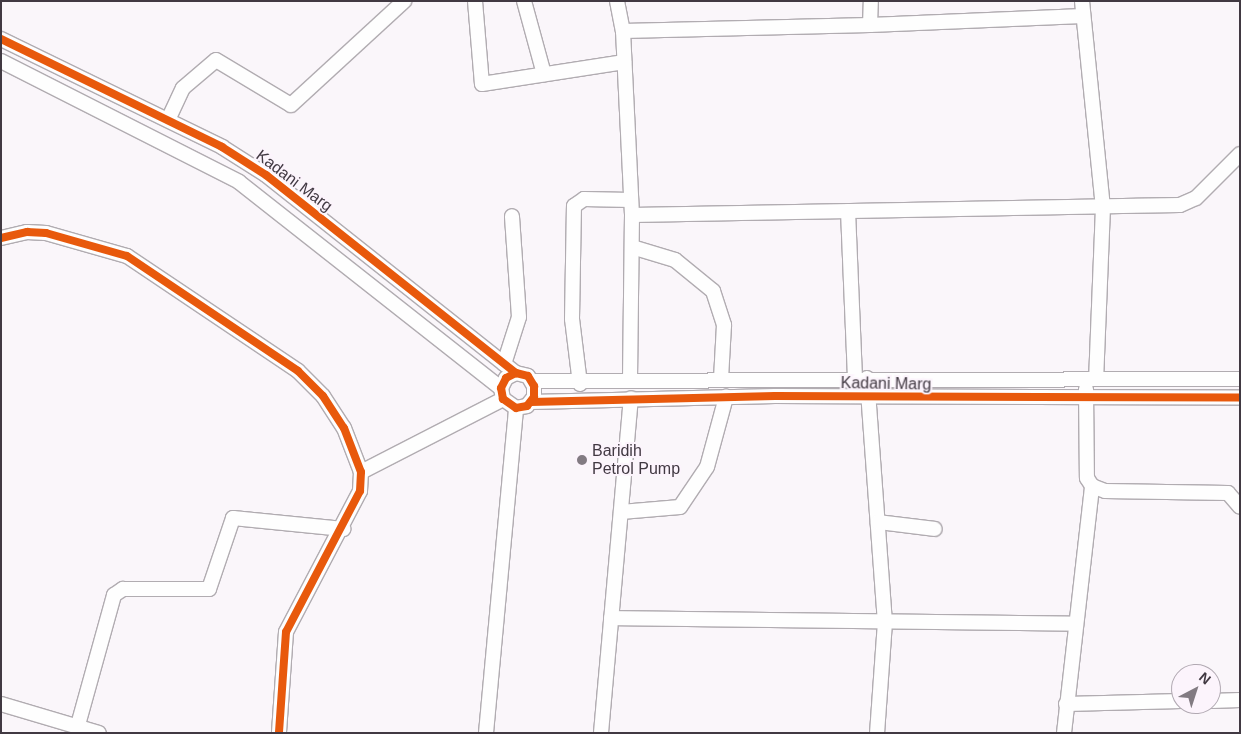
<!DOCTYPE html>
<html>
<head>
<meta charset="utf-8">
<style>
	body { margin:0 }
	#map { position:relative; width:1241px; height:734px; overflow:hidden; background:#faf6fa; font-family:Arial,sans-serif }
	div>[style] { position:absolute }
	.roads { filter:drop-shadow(1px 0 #b1acb1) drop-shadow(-1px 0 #b1acb1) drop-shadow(0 1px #b1acb1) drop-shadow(0 -1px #b1acb1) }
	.minor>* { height:14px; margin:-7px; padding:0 7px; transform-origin:7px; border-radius:7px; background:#fefefe }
	.cycleway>* { height:8px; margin:-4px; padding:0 4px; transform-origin:4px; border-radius:4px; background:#e8590c }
	.dots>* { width:14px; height:14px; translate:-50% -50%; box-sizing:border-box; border:2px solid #fcf4fc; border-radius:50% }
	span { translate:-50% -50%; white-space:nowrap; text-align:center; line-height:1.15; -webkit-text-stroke:4px #fcf4fc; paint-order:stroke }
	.street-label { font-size:16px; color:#413942 }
	.poi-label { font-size:16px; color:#413942 }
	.left { translate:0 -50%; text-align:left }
	.frame { position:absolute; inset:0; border:2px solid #413942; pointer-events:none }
	.north { position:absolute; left:1171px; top:664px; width:50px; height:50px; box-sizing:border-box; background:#fcf4fc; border:1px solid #b1a9b2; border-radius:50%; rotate:40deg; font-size:14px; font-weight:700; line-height:20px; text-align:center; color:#413942 }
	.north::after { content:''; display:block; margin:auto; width:18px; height:22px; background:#827b82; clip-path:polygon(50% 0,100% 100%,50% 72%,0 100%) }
</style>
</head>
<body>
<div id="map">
	<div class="roads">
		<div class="minor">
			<i style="left:475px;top:1px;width:83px;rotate:85.2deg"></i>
			<i style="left:482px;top:84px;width:144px;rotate:-8.8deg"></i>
			<i style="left:524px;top:1px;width:76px;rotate:74.7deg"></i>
			<i style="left:617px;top:1px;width:31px;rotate:79deg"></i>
			<i style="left:623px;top:31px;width:184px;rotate:87.2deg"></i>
			<i style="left:632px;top:215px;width:166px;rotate:90.7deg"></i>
			<i style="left:1082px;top:1px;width:207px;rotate:84.2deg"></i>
			<i style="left:1103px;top:207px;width:172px;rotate:92.3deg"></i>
			<i style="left:870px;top:25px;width:213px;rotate:-2.4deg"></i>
			<i style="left:623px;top:31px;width:247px;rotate:-1.4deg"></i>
			<i style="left:870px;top:25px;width:24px;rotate:-88deg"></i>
			<i style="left:1px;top:39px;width:246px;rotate:26deg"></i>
			<i style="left:222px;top:147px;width:52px;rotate:32.5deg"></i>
			<i style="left:266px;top:175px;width:319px;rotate:38.4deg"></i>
			<i style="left:516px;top:373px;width:12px;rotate:14deg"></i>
			<i style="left:528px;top:376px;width:12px;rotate:59deg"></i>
			<i style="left:534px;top:386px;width:11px;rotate:90deg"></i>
			<i style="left:534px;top:397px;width:11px;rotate:128deg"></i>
			<i style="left:527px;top:406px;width:11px;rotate:170deg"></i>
			<i style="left:516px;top:408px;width:16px;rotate:-145deg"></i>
			<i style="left:503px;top:399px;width:11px;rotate:-100deg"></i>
			<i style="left:501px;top:388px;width:11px;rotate:-63deg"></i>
			<i style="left:506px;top:378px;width:11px;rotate:-27deg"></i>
			<i style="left:1px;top:61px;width:267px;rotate:26.9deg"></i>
			<i style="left:239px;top:182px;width:333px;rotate:38.2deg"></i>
			<i style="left:168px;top:120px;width:35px;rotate:-65deg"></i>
			<i style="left:183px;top:88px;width:43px;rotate:-40.3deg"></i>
			<i style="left:216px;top:60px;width:87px;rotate:31deg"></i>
			<i style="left:291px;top:105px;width:154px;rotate:-42.6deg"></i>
			<i style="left:848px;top:211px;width:167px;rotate:87.6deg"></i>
			<i style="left:632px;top:215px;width:548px;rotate:-1.05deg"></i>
			<i style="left:1180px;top:205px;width:17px;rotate:-24deg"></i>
			<i style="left:1196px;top:198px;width:62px;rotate:-45deg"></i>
			<i style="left:1px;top:238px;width:27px;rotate:-13deg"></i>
			<i style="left:27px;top:232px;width:19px;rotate:3deg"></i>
			<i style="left:46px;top:233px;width:84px;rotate:15.9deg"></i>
			<i style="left:127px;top:256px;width:206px;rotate:33.9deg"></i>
			<i style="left:298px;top:371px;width:35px;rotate:45deg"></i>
			<i style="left:323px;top:396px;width:38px;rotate:57deg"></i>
			<i style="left:344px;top:428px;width:47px;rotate:68.9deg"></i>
			<i style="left:361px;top:472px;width:19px;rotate:93deg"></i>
			<i style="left:360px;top:491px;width:159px;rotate:117.7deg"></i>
			<i style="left:286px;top:632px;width:101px;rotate:94deg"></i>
			<i style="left:632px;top:247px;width:45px;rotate:16.8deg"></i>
			<i style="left:675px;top:260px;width:49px;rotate:39.2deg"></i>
			<i style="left:713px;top:291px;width:36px;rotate:72deg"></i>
			<i style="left:724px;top:325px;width:54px;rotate:93.2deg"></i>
			<i style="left:504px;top:364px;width:49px;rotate:-72.3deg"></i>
			<i style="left:519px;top:317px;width:101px;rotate:-94deg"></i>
			<i style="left:867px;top:378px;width:245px;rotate:85.8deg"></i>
			<i style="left:885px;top:622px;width:111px;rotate:94.1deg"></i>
			<i style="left:532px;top:381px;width:708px;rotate:-0.16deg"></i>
			<i style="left:580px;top:384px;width:65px;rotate:-97deg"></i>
			<i style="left:572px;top:319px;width:113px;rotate:-89deg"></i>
			<i style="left:574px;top:206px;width:12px;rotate:-35deg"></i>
			<i style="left:584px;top:199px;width:47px;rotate:1.2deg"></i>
			<i style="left:1086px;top:389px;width:89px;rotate:89.4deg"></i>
			<i style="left:1087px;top:478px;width:9px;rotate:58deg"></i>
			<i style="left:1092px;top:486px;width:14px;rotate:21deg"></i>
			<i style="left:1105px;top:491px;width:123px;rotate:0.9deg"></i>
			<i style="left:1228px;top:493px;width:18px;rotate:49deg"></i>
			<i style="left:531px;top:402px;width:244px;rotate:-1.4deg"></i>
			<i style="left:775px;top:396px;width:465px;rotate:0.2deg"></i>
			<i style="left:361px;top:472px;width:160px;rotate:-27.2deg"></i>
			<i style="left:621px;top:512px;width:59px;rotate:-4.8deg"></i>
			<i style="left:680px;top:507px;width:48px;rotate:-56deg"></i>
			<i style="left:707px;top:467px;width:73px;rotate:-74.8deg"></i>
			<i style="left:878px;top:522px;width:57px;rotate:7deg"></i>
			<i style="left:611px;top:618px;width:463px;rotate:0.7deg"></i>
			<i style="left:1211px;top:701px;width:29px;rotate:-2deg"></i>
			<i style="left:1px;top:704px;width:102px;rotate:16.5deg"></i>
			<i style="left:1066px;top:704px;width:115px;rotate:-1.5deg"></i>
			<i style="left:78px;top:725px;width:135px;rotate:-74.5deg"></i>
			<i style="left:114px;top:595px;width:11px;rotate:-34deg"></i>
			<i style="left:123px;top:589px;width:86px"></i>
			<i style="left:209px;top:589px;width:75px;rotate:-71.3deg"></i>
			<i style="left:233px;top:518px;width:111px;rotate:5.7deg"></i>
			<i style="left:486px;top:733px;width:326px;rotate:-84.7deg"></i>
			<i style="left:601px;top:733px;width:336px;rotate:-84.9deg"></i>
			<i style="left:1064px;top:733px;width:249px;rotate:-83.5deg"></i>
		</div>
	</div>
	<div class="cycleway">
		<i style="left:1px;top:39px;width:246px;rotate:26deg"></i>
		<i style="left:222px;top:147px;width:52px;rotate:32.5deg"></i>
		<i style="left:266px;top:175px;width:319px;rotate:38.4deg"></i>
		<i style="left:516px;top:373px;width:12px;rotate:14deg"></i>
		<i style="left:528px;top:376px;width:12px;rotate:59deg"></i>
		<i style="left:534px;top:386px;width:11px;rotate:90deg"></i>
		<i style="left:534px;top:397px;width:11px;rotate:128deg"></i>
		<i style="left:527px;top:406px;width:11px;rotate:170deg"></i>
		<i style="left:516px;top:408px;width:16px;rotate:-145deg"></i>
		<i style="left:503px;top:399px;width:11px;rotate:-100deg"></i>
		<i style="left:501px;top:388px;width:11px;rotate:-63deg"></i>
		<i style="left:506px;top:378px;width:11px;rotate:-27deg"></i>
		<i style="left:1px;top:238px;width:27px;rotate:-13deg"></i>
		<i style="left:27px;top:232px;width:19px;rotate:3deg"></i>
		<i style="left:46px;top:233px;width:84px;rotate:15.9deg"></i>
		<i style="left:127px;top:256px;width:206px;rotate:33.9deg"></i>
		<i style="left:298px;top:371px;width:35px;rotate:45deg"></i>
		<i style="left:323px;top:396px;width:38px;rotate:57deg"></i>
		<i style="left:344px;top:428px;width:47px;rotate:68.9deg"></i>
		<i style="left:361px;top:472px;width:19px;rotate:93deg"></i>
		<i style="left:360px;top:491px;width:159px;rotate:117.7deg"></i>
		<i style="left:286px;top:632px;width:101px;rotate:94deg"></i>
		<i style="left:531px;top:402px;width:244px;rotate:-1.4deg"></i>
		<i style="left:775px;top:396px;width:465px;rotate:0.2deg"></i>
	</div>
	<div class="dots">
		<i style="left:582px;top:460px;background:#827b82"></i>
	</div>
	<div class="street-label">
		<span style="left:294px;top:181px;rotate:37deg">Kadani Marg</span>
		<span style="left:886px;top:384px;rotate:1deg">Kadani Marg</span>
	</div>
	<div class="poi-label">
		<span class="left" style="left:592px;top:460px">Baridih<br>Petrol Pump</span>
	</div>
	<div class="frame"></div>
	<div class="north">N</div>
</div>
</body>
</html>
